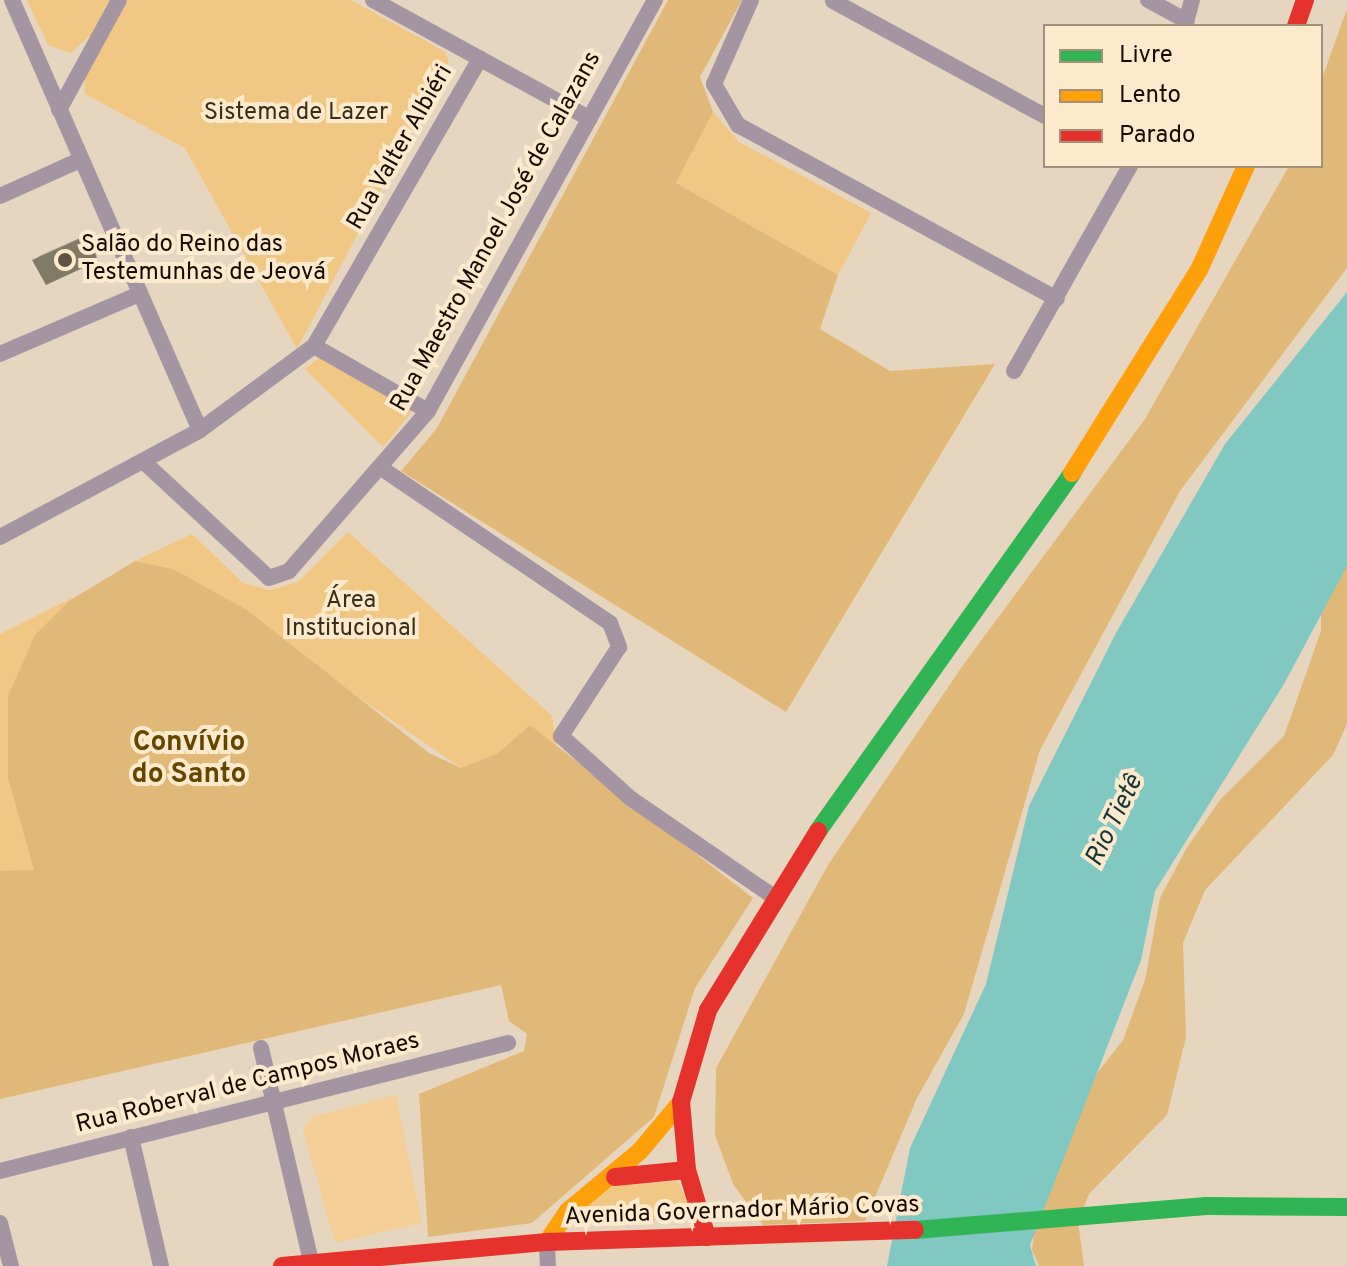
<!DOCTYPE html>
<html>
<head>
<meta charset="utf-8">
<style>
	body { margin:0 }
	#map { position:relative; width:1347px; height:1266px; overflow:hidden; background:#e7d6bf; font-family:Overpass,sans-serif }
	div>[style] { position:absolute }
	.built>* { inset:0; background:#f4cf97 }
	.green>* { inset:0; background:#f1c784 }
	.forest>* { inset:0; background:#e0b979 }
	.water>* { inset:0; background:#81c7c2 }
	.shadow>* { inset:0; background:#0003 }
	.building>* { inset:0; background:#837a66 }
	.street>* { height:16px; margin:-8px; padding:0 8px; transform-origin:8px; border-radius:8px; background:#a595a3 }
	.fast>* { height:18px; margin:-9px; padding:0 9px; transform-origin:9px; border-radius:9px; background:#30b455 }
	.slow>* { height:18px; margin:-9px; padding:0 9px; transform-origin:9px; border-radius:9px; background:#ff9f0a }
	.jam>* { height:18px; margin:-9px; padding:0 9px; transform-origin:9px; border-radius:9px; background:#e5322d }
	.dots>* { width:22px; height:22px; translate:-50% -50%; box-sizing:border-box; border:4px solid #fde9cc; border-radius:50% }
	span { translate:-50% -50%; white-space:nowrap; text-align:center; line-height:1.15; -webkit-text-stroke:8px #fde9cc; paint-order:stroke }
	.park-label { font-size:24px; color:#3b2e19 }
	.street-label { font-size:24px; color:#170a00 }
	.poi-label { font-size:24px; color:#170a00 }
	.left { translate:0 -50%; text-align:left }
	.water-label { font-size:26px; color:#153637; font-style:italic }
	.quarter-label { font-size:28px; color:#664501; font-weight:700 }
	.legend { position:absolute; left:1043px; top:24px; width:280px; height:144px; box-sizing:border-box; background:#fde9cc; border:2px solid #a1907a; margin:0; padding:10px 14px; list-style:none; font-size:24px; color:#170a00 }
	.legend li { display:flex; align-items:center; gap:16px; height:40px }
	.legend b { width:40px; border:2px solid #a1907a }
</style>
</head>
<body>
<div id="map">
	<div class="built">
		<i style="clip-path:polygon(396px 1095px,422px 1223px,335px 1243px,303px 1130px,312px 1117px)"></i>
	</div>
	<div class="green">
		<i style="clip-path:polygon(27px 0,109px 0,91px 35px,70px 53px,48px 45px)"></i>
		<i style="clip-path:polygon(125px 0,351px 0,444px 51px,449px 61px,297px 349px,185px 148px,85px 94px,84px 73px)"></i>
		<i style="clip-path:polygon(713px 112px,739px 142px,871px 213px,838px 275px,676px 183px)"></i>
		<i style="clip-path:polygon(321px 356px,414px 409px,383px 447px,305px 369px)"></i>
		<i style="clip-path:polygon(348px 532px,552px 716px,557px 748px,530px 725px,498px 753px,461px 768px,173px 569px,135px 561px,192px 534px,243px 583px,271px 590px,298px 582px)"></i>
		<i style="clip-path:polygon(88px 590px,69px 601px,8px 778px,35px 871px,0 871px,0 634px)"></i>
		<i style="clip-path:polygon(678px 1181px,693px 1215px,687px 1220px,570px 1221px,613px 1186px)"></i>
	</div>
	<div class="forest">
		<i style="clip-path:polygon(668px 0,742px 0,700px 77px,713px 112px,676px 183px,838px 275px,820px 329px,890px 371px,995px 364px,786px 712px,401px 471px,437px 428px)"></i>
		<i style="clip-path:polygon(1347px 9px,1347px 268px,1180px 491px,1040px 750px,964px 1014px,917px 1098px,865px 1221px,763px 1225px,733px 1184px,715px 1135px,716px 1068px,828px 865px,963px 665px,1145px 419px,1289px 166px,1321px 166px,1321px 81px)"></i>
		<i style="clip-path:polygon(1347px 463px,1347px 724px,1333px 755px,1205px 890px,1183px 943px,1186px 1037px,1167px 1115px,1089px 1194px,1078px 1221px,1084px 1266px,1039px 1266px,1032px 1250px,1044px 1141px,1123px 1040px,1145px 980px,1160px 898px,1186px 849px,1220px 800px,1284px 736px,1321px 631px,1321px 571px)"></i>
		<i style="clip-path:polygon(135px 561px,173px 569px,247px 610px,429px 753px,461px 768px,498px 753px,530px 725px,753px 898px,695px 988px,654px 1117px,532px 1223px,428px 1237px,419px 1094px,524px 1051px,527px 1034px,509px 1021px,501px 985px,0 1099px,0 871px,34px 870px,8px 778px,8px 696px,35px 635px,69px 601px)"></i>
	</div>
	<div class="water">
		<i style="clip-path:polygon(1347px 292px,1347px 566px,1284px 684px,1155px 891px,1141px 960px,1030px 1245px,1036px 1266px,887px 1266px,910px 1148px,986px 984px,1029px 806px,1116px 633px,1225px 444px)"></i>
	</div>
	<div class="shadow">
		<i style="clip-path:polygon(93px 232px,97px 259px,35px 260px,39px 256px)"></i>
	</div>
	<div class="building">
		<i style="clip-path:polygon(88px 235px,98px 261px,46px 285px,32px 260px)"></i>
	</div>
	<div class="street">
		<i style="left:12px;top:0;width:469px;rotate:66.4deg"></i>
		<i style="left:373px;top:0;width:247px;rotate:28.7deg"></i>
		<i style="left:751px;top:0;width:92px;rotate:113.8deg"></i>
		<i style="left:714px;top:84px;width:48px;rotate:59.7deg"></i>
		<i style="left:738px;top:125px;width:363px;rotate:28.6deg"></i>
		<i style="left:1148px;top:0;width:44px;rotate:28.3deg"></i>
		<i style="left:833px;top:1px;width:241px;rotate:28.5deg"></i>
		<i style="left:1185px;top:26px;width:27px;rotate:-75deg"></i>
		<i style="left:59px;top:110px;width:125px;rotate:-61.4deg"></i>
		<i style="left:0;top:196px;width:85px;rotate:-24.2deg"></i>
		<i style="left:314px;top:346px;width:131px;rotate:29.7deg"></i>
		<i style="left:0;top:354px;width:151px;rotate:-23.3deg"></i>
		<i style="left:1014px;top:371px;width:236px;rotate:-60.5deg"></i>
		<i style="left:145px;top:463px;width:169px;rotate:42.8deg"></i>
		<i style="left:269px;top:578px;width:21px;rotate:-19deg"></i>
		<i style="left:289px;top:571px;width:212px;rotate:-49deg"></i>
		<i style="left:428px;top:411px;width:470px;rotate:-61.1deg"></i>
		<i style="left:384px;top:470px;width:273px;rotate:34.1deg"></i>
		<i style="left:610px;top:623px;width:26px;rotate:69deg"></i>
		<i style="left:619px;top:647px;width:106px;rotate:123.1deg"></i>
		<i style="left:561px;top:736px;width:93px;rotate:41.9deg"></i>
		<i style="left:630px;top:798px;width:175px;rotate:34.5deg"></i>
		<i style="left:0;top:537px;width:227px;rotate:-28.1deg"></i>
		<i style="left:200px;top:430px;width:142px;rotate:-36.4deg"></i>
		<i style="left:314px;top:346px;width:332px;rotate:-60deg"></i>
		<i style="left:261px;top:1048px;width:219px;rotate:76.8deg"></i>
		<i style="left:131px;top:1137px;width:132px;rotate:76.9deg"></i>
		<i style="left:0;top:1171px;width:524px;rotate:-14.14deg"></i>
		<i style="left:0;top:1223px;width:44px;rotate:75.7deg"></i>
		<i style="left:547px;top:1242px;width:24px;rotate:88deg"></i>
	</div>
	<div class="fast">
		<i style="left:818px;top:831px;width:439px;rotate:-54.6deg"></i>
		<i style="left:915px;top:1230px;width:292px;rotate:-4.7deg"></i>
		<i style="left:1206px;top:1206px;width:141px;rotate:0.4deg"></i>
	</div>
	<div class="slow">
		<i style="left:1072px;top:473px;width:239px;rotate:-58deg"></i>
		<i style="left:1199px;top:270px;width:114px;rotate:-65.7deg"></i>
		<i style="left:547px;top:1242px;width:37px;rotate:-56deg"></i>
		<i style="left:568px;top:1211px;width:94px;rotate:-39.8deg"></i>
		<i style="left:640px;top:1151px;width:64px;rotate:-50.1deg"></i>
	</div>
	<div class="jam">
		<i style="left:1296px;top:26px;width:28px;rotate:-71deg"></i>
		<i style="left:615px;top:1177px;width:72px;rotate:-5.6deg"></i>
		<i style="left:707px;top:1237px;width:70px;rotate:-106.6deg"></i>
		<i style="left:687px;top:1170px;width:68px;rotate:-95deg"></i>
		<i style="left:681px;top:1102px;width:96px;rotate:-73.6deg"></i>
		<i style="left:708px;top:1010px;width:210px;rotate:-58.4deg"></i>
		<i style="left:282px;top:1266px;width:266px;rotate:-5.2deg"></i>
		<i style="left:547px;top:1242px;width:368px;rotate:-1.9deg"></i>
	</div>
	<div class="dots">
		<i style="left:65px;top:260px;background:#605143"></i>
	</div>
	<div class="park-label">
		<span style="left:296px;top:114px">Sistema de Lazer</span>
		<span style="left:351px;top:616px">Área<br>Institucional</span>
	</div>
	<div class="street-label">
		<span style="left:401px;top:148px;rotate:-60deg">Rua Valter Albiéri</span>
		<span style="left:497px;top:232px;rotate:-61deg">Rua Maestro Manoel José de Calazans</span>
		<span style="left:248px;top:1084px;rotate:-14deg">Rua Roberval de Campos Moraes</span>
		<span style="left:742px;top:1212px;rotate:-2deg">Avenida Governador Mário Covas</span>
	</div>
	<div class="poi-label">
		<span class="left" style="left:81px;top:260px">Salão do Reino das<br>Testemunhas de Jeová</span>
	</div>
	<div class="water-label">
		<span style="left:1115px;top:821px;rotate:-64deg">Rio Tietê</span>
	</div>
	<div class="quarter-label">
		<span style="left:189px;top:759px">Convívio<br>do Santo</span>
	</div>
	<ul class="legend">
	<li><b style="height:10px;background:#30b455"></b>Livre</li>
	<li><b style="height:10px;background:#ff9f0a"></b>Lento</li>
	<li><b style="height:10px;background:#e5322d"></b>Parado</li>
	</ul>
</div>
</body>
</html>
